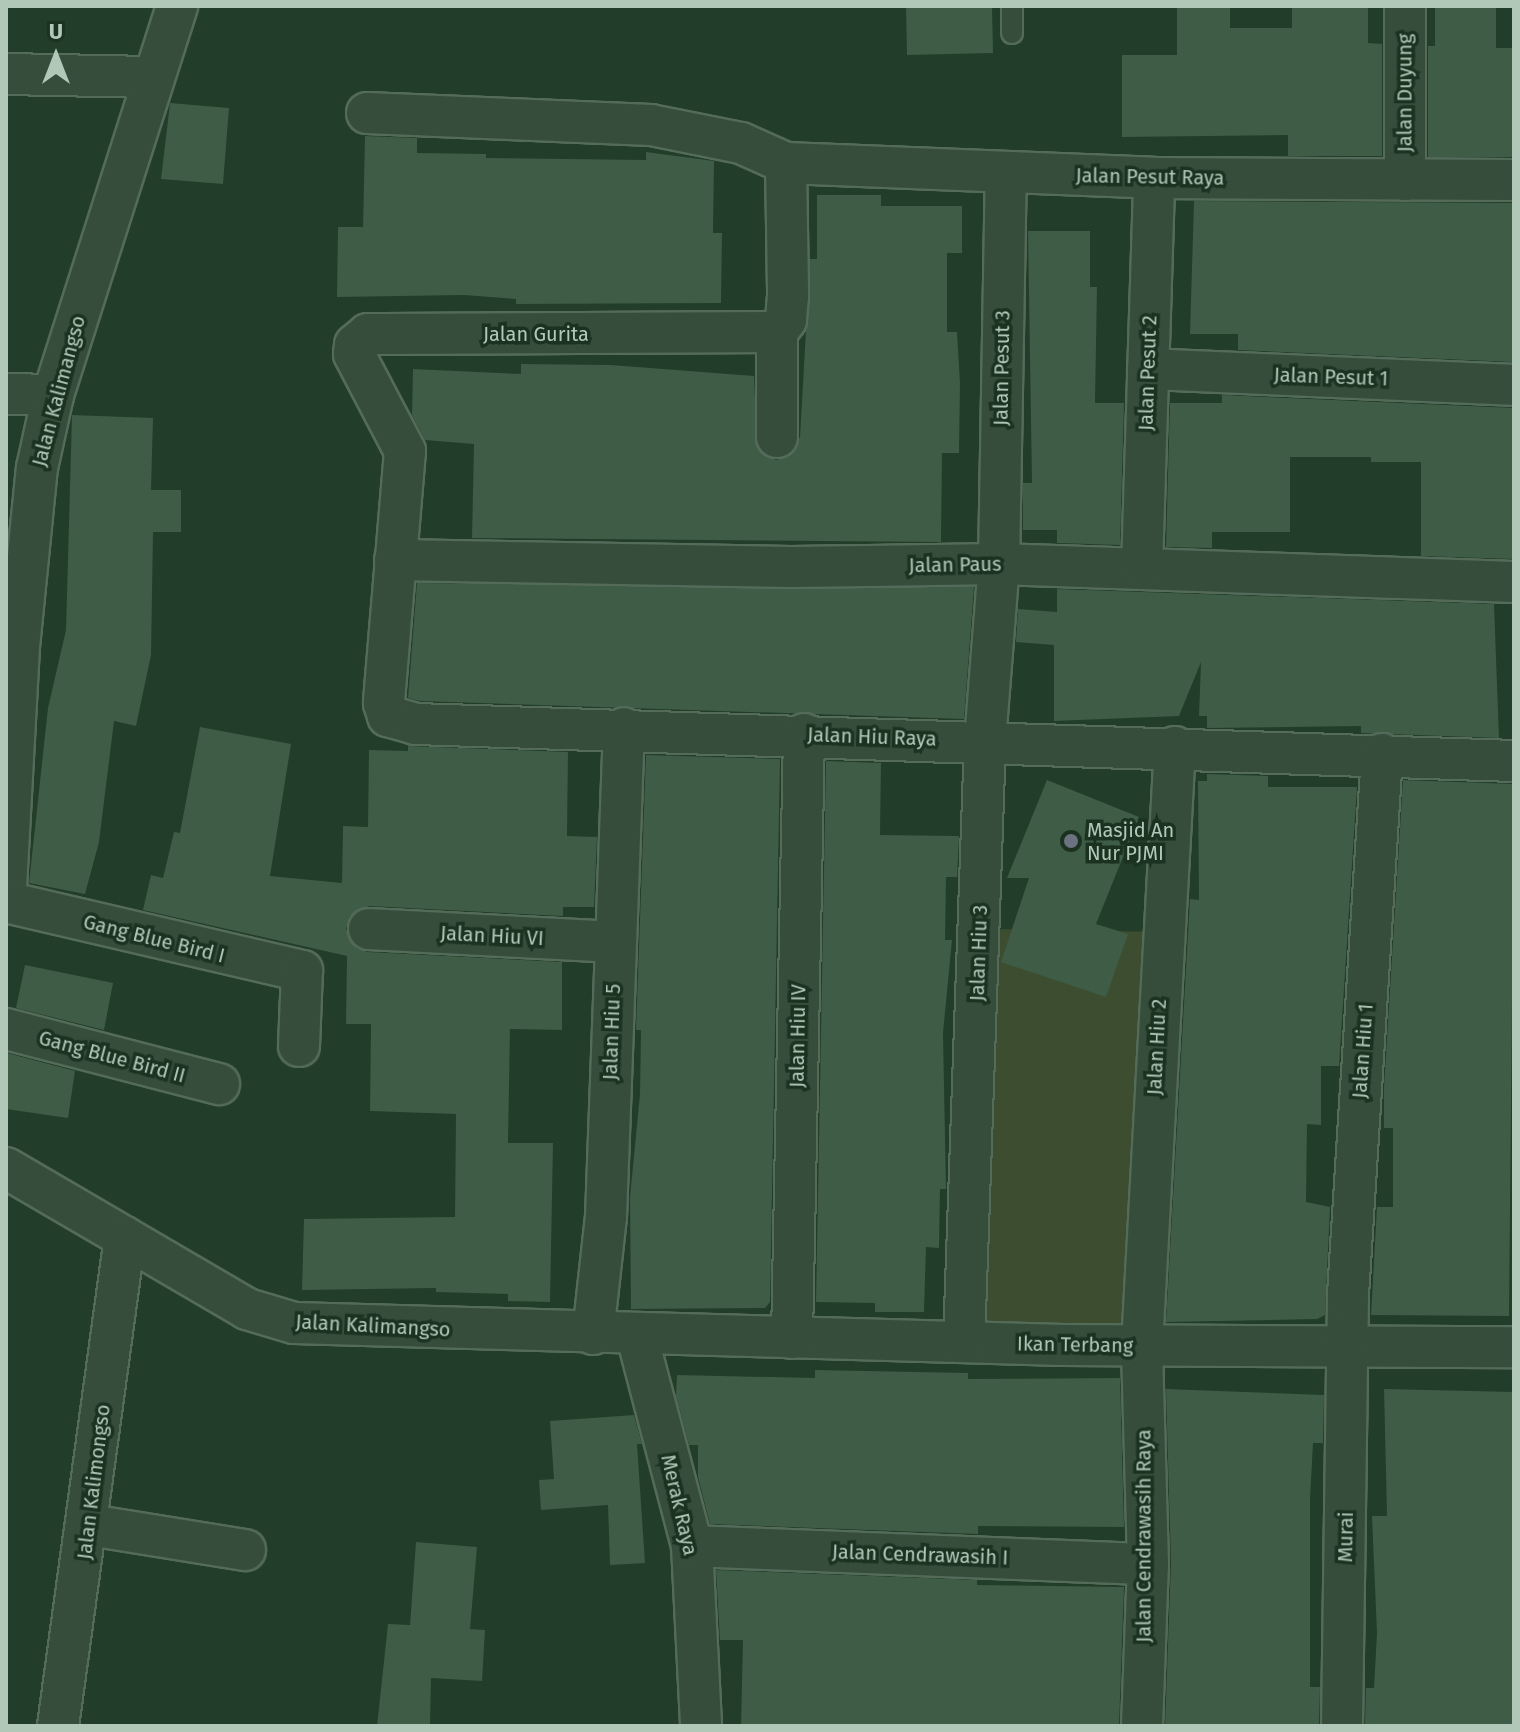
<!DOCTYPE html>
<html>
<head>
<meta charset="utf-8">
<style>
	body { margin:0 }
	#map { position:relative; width:1520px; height:1732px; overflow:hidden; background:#223d29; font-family:"Fira Sans",sans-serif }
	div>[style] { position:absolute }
	.green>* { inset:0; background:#3d4e30 }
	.building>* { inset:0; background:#3e5c46 }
	.roads { filter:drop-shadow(2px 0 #546b5a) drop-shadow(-2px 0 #546b5a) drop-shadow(0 2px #546b5a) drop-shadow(0 -2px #546b5a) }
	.service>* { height:20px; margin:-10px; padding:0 10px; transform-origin:10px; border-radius:10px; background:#364d3c }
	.minor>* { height:40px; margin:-20px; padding:0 20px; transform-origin:20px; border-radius:20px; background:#364d3c }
	.dots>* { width:22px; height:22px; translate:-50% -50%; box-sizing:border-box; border:4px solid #1b3221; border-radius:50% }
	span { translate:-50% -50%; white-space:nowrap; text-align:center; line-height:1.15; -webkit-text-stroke:7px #1b3221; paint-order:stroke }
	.street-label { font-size:20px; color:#b1c8b8 }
	.poi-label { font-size:20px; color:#b1c8b8 }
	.left { translate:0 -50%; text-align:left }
	.frame { position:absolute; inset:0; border:8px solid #b1c8b8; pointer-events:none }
	.north { position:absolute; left:16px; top:16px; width:80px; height:80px; -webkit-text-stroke:6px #1b3221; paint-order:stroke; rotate:0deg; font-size:22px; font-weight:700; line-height:32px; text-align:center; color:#b1c8b8 }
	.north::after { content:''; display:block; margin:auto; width:28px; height:36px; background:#b1c8b8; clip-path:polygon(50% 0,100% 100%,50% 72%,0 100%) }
</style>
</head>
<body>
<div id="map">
	<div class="green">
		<i style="clip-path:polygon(980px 929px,1163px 932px,1142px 1346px,964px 1342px)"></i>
	</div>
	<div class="building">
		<i style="clip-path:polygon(906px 6px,992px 6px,993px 53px,907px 55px)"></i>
		<i style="clip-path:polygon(1177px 6px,1230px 6px,1230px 28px,1292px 28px,1292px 6px,1368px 6px,1368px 43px,1382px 44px,1382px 156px,1288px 156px,1288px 135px,1122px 137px,1122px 55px,1177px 55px)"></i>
		<i style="clip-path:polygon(1435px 6px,1496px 6px,1496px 48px,1514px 48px,1514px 157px,1428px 157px,1428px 46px,1435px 46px)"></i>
		<i style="clip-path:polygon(170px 103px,229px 108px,223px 184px,161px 179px)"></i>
		<i style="clip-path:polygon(365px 136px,417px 138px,417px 153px,486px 154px,486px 158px,646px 160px,646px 152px,714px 161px,713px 233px,722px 233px,721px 303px,516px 304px,516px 299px,464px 295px,337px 297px,338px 227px,363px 227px)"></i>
		<i style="clip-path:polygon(817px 195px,881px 195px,881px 206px,962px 206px,962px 253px,947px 253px,947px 332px,957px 332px,960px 383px,959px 453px,942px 453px,941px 542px,472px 538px,474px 444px,425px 440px,412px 415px,413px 369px,521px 374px,521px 364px,611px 365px,754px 376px,757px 448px,776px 460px,789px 456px,800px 437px,810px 259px,817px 259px)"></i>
		<i style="clip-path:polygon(1194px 201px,1514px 203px,1514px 362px,1238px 350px,1238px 334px,1190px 334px)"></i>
		<i style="clip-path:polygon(1028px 231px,1090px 231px,1090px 287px,1097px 287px,1095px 403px,1124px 403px,1120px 545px,1057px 543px,1057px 530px,1023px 530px,1023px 483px,1032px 483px)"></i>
		<i style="clip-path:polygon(1222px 395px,1514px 408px,1514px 559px,1421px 556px,1421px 462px,1371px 462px,1371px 457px,1290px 457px,1290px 532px,1212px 532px,1212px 548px,1166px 547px,1170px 403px,1222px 403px)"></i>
		<i style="clip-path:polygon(72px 415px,153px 418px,151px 490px,181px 490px,181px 532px,153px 532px,151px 655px,136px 726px,114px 721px,99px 842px,85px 894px,29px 883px,48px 708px,66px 630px)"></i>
		<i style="clip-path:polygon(417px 583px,974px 587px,964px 719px,420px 701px,408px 698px)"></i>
		<i style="clip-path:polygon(1057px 589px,1494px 604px,1499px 738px,1361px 733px,1361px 726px,1207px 728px,1207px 716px,1199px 716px,1201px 662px,1179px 716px,1054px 721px,1054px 645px,1016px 642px,1018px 609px,1057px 612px)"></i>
		<i style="clip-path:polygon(200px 727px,291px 744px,270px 876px,342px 883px,343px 826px,368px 827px,369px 750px,408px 751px,408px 746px,568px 752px,567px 836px,597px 837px,594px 907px,563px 907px,563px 916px,369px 906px,350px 916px,346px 929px,356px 948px,368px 952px,562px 962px,562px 1030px,510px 1029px,508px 1143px,553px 1143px,550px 1302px,508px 1301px,508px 1294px,436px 1292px,436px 1288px,302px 1290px,304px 1219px,455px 1217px,456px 1114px,370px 1111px,371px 1024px,346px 1024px,347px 956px,143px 910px,151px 875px,163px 878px,174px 832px,180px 833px)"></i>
		<i style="clip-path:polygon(646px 755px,780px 759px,770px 1302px,765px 1308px,631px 1309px,630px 1197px,640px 1094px,641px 1030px,636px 1030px)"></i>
		<i style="clip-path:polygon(826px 761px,881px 763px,880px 835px,959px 836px,957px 877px,946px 877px,945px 940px,952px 940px,943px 1033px,946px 1189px,940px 1189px,939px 1248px,926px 1247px,924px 1312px,875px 1312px,875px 1303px,816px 1302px)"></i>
		<i style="clip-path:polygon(1207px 774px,1268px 776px,1268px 787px,1357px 787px,1339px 1066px,1321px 1066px,1321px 1125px,1307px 1124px,1306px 1202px,1330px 1207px,1325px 1315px,1317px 1319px,1166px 1322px,1190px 899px,1199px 900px,1198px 781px,1207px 781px)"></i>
		<i style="clip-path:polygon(1047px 780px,1139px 817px,1096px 924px,1128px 934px,1106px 997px,1001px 962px,1029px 878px,1007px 878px)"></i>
		<i style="clip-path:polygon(1403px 780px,1514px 784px,1509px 1316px,1371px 1315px,1377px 1207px,1393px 1207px,1393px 1128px,1384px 1128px,1384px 1087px)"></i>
		<i style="clip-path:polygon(25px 965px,113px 983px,104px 1030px,16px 1008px)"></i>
		<i style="clip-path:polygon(7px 1053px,75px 1071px,68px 1118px,6px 1109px)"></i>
		<i style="clip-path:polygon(815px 1370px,968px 1373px,968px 1379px,1120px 1378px,1124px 1527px,978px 1526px,978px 1534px,710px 1524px,698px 1477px,698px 1445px,689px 1445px,676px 1396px,677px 1375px,815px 1378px)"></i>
		<i style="clip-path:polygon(1166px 1389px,1324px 1395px,1323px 1443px,1313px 1443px,1310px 1500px,1310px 1687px,1320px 1687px,1319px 1726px,1165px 1726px,1171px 1563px)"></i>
		<i style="clip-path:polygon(1384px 1389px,1514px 1392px,1514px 1726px,1365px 1726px,1366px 1688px,1374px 1688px,1377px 1633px,1372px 1516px,1387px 1516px)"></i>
		<i style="clip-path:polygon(634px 1415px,642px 1444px,637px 1444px,645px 1563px,610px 1565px,608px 1505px,541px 1510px,539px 1480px,554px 1479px,550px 1421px)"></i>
		<i style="clip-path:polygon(416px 1542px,477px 1547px,470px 1629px,485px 1630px,482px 1681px,431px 1678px,430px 1726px,377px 1726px,388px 1624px,410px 1625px)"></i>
		<i style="clip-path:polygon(716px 1570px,977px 1580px,977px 1585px,1124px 1587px,1119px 1726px,741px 1726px,743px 1640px,720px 1640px)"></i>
	</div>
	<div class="roads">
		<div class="service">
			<i style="left:1012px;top:6px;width:27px;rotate:90deg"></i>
		</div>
		<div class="minor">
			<i style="left:1405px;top:6px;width:174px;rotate:90deg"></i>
			<i style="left:6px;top:74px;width:147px;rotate:1.2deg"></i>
			<i style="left:367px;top:113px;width:284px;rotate:2.4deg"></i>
			<i style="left:651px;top:125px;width:92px;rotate:11.3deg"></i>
			<i style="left:741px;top:143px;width:49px;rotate:24deg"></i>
			<i style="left:786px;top:163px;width:368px;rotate:2.3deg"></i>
			<i style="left:1154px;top:178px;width:360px;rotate:0.3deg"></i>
			<i style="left:786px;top:163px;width:133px;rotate:89.1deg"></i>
			<i style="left:788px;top:296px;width:24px;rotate:95deg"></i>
			<i style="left:786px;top:320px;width:15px;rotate:127deg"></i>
			<i style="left:777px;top:332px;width:394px;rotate:179.7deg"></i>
			<i style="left:383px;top:334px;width:15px;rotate:180deg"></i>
			<i style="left:368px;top:334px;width:17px;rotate:140deg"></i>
			<i style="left:355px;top:345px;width:9px;rotate:96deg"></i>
			<i style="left:354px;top:354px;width:110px;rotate:62.3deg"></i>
			<i style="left:405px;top:451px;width:253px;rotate:94.8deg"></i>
			<i style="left:384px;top:703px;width:14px;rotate:73deg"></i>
			<i style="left:388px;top:716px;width:29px;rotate:16deg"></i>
			<i style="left:416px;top:724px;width:1099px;rotate:1.93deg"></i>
			<i style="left:777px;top:332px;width:105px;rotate:90deg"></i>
			<i style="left:1148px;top:369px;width:366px;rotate:2.5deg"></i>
			<i style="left:6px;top:394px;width:47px;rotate:1.2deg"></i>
			<i style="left:395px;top:560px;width:396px;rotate:1deg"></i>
			<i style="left:791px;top:567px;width:208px;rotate:-0.8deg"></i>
			<i style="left:999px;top:564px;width:515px;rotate:2deg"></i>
			<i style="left:1142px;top:568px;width:390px;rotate:-88.2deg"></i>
			<i style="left:6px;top:887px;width:240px;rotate:-86.9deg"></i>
			<i style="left:19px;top:647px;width:180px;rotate:-84.3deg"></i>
			<i style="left:37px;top:468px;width:75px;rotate:-77.6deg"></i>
			<i style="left:53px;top:395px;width:408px;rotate:-72.3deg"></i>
			<i style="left:6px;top:902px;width:304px;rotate:13.1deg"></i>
			<i style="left:302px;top:971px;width:75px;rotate:92.3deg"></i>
			<i style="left:369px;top:929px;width:246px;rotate:3deg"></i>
			<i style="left:6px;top:1029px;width:220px;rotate:14.5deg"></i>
			<i style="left:6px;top:1168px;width:279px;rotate:30.3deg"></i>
			<i style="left:247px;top:1309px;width:49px;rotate:16.6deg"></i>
			<i style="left:294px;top:1323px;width:769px;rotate:1.64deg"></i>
			<i style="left:1063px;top:1345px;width:451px;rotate:0.3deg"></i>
			<i style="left:593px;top:1334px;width:118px;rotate:-83.7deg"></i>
			<i style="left:606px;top:1217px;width:489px;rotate:-87.9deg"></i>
			<i style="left:637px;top:1336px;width:217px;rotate:75.3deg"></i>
			<i style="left:692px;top:1546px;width:180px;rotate:87.1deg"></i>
			<i style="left:792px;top:1338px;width:604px;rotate:-88.86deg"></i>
			<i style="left:964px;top:1342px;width:601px;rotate:-88deg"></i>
			<i style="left:985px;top:741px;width:178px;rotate:-85.5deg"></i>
			<i style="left:999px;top:564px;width:392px;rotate:-89deg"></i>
			<i style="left:89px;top:1525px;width:158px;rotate:9.1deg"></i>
			<i style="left:692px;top:1546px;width:456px;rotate:2.3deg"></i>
			<i style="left:58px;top:1726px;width:493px;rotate:-82.2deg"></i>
			<i style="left:1142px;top:1726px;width:162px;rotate:-87.9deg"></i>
			<i style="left:1148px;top:1564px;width:218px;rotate:-91.6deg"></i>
			<i style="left:1142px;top:1346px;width:600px;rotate:-86.85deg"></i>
			<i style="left:1342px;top:1726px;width:431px;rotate:-89.2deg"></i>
			<i style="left:1348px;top:1295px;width:542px;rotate:-86.4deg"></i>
		</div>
	</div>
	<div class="dots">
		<i style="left:1071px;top:841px;background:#6b7280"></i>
	</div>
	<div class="street-label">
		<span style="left:1405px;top:93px;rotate:-90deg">Jalan Duyung</span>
		<span style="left:1150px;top:177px;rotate:1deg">Jalan Pesut Raya</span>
		<span style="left:536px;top:334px">Jalan Gurita</span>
		<span style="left:1002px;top:368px;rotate:-89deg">Jalan Pesut 3</span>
		<span style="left:1148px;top:373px;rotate:-88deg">Jalan Pesut 2</span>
		<span style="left:1331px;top:377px;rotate:2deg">Jalan Pesut 1</span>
		<span style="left:59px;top:391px;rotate:-75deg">Jalan Kalimangso</span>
		<span style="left:955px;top:565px;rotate:-1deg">Jalan Paus</span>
		<span style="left:872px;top:737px;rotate:2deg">Jalan Hiu Raya</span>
		<span style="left:492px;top:936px;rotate:3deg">Jalan Hiu VI</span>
		<span style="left:154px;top:939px;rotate:14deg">Gang Blue Bird I</span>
		<span style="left:979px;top:953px;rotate:-88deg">Jalan Hiu 3</span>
		<span style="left:612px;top:1032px;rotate:-88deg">Jalan Hiu 5</span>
		<span style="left:798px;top:1036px;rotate:-89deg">Jalan Hiu IV</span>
		<span style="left:1157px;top:1047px;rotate:-87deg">Jalan Hiu 2</span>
		<span style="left:1363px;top:1051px;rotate:-86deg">Jalan Hiu 1</span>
		<span style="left:112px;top:1057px;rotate:15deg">Gang Blue Bird II</span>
		<span style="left:373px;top:1326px;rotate:3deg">Jalan Kalimangso</span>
		<span style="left:1075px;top:1345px;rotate:1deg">Ikan Terbang</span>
		<span style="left:94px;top:1482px;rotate:-83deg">Jalan Kalimongso</span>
		<span style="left:679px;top:1505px;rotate:77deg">Merak Raya</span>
		<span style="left:1144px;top:1536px;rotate:-90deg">Jalan Cendrawasih Raya</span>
		<span style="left:1346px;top:1537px;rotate:-89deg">Murai</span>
		<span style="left:920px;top:1555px;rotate:2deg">Jalan Cendrawasih I</span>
	</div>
	<div class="poi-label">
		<span class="left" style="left:1087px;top:842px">Masjid An<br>Nur PJMI</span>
	</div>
	<div class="frame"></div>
	<div class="north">U</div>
</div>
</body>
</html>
